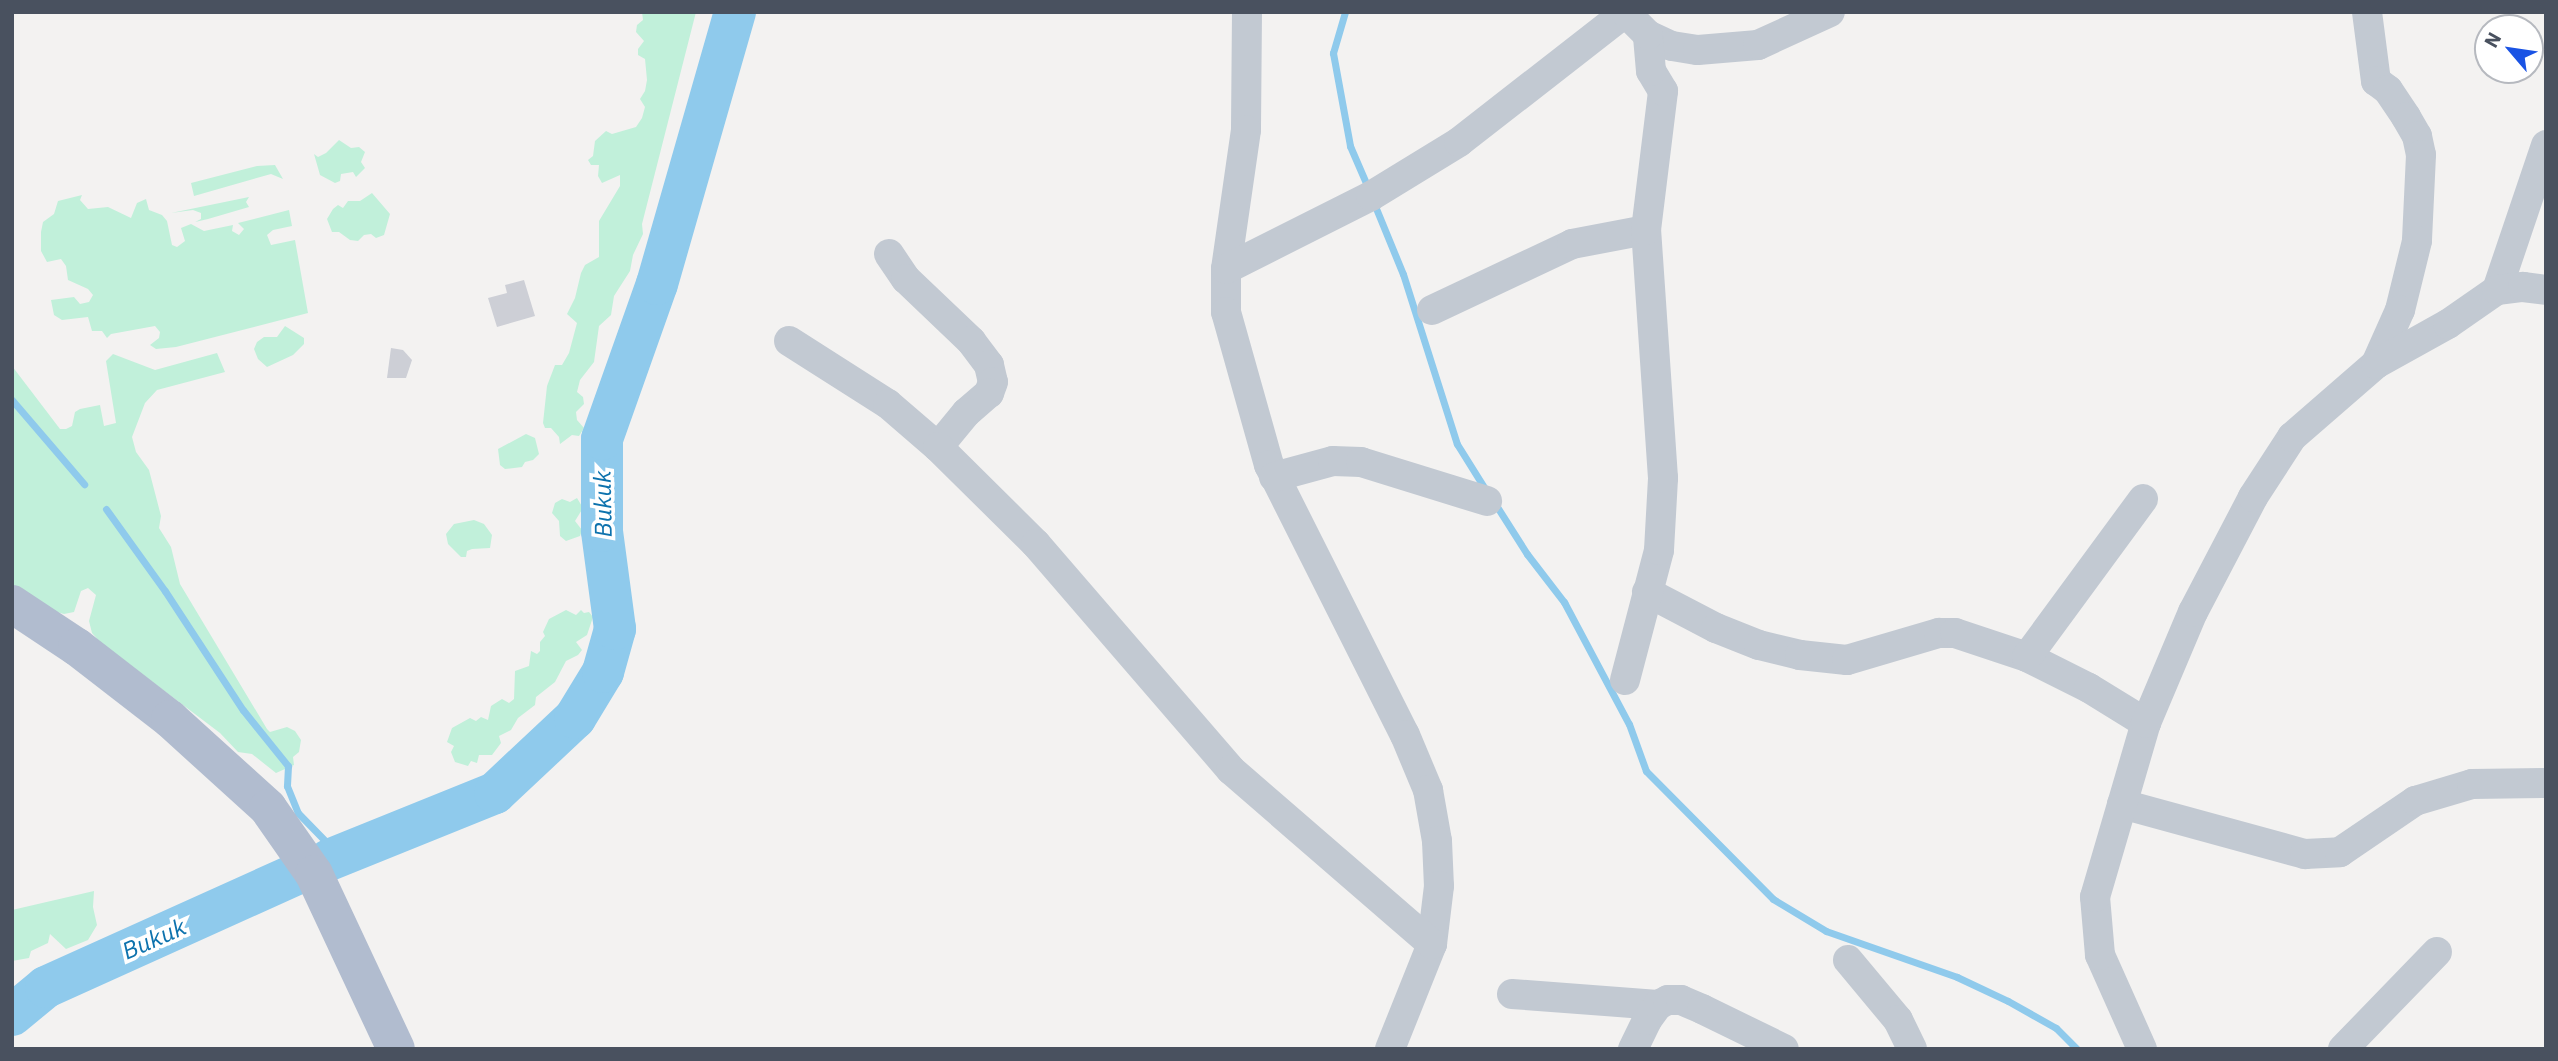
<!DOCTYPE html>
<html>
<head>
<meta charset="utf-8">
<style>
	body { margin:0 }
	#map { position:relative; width:2558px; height:1061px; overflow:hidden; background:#f3f2f1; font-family:"IBM Plex Sans",sans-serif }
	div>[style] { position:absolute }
	.green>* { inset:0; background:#c1f0da }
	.stream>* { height:7px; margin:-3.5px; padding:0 3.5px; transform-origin:3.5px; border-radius:3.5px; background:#8fcaec }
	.river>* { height:42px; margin:-21px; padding:0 21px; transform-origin:21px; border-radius:21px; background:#8fcaec }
	.building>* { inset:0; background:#cdcfd6 }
	.minor>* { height:30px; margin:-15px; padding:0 15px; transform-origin:15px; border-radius:15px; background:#c2c9d2 }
	.major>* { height:38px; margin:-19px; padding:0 19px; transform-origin:19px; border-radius:19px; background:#b1bccf }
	span { translate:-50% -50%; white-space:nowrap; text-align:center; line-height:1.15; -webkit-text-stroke:7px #fff; paint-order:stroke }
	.water-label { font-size:24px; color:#0d72ad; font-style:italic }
	.frame { position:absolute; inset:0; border:14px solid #49515f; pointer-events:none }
	.north { position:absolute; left:2474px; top:14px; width:70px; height:70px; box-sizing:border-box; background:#fff; border:2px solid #b6b9bf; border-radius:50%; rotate:299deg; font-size:19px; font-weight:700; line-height:28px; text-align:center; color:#49515f }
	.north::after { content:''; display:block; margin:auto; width:24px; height:32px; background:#1a53e4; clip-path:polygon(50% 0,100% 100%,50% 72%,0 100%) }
</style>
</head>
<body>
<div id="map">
	<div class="green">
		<i style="clip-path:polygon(642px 12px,696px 12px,642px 224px,643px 234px,633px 255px,630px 271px,614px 296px,611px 315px,599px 326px,594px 362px,580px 380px,577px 392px,583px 397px,584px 404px,576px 412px,577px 420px,584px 428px,579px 436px,572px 435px,560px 444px,559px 437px,551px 428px,545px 428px,543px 423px,547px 386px,555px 365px,562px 365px,569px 353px,577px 323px,567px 314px,575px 298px,581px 273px,585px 265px,599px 257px,599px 221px,620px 186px,620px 175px,602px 183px,598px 176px,599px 165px,591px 165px,588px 160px,593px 156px,595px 141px,606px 131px,612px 134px,636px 127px,642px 118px,645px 107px,640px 99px,645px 91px,647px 80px,645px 59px,638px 55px,638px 49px,644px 41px,636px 32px,637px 25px,643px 20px)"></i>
		<i style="clip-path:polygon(339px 140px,351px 148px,359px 147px,365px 152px,361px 162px,365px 168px,356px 177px,353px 172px,341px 174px,340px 181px,335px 183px,320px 175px,314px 154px,318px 157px,326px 153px)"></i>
		<i style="clip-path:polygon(275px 165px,283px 179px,271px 174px,194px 196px,191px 183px,257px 166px)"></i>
		<i style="clip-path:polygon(372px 193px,390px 214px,384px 235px,376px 238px,371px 234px,364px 235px,358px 241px,350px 240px,339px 232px,332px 232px,327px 219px,333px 209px,338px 205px,343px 208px,348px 201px,360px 201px)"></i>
		<i style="clip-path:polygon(82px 195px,80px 200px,88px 209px,108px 207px,131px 218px,137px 203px,146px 199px,149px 210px,162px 215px,167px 221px,172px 245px,177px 247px,185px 241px,181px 228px,191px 224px,204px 231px,233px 225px,232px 231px,239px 235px,244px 229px,238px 223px,289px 210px,292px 226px,273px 230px,267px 235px,271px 245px,295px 240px,308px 313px,176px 347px,156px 349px,150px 345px,159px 338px,160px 332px,155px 326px,111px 334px,107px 338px,102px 331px,92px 331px,88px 317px,62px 320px,54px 315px,51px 300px,74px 297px,80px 304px,89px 302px,93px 295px,88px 289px,68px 280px,66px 266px,61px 259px,47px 262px,41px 251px,41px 232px,43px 222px,54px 214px,58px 201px)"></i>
		<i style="clip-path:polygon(249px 197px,246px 202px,249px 207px,208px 219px,195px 222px,201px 219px,201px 213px,193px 210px,171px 213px)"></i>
		<i style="clip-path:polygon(285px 326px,304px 338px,304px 344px,293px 355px,267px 367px,258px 359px,254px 349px,257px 342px,264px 337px,277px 337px)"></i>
		<i style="clip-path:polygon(217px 353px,225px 372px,157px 390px,145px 403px,132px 437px,136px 452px,149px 470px,161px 516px,159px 528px,171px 547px,180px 584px,267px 729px,270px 732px,287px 727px,295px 731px,301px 740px,299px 752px,293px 757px,294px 765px,276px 773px,252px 754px,238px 752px,220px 733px,101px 643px,92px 633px,89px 621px,96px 595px,88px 588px,81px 591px,74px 612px,64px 614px,50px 610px,12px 587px,12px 366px,60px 429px,66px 429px,72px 426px,75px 412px,80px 409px,100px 405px,104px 426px,116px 423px,106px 361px,113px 354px,155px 370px)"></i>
		<i style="clip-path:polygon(526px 434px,535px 438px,539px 454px,533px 460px,525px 462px,522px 467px,505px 469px,500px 465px,498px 449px)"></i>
		<i style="clip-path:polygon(577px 498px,583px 508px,575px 521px,582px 530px,580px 536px,566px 541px,560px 536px,559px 521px,552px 513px,555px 503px,562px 499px,570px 502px)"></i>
		<i style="clip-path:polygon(474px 520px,484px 524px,492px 535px,490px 548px,472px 549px,467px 551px,466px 557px,461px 557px,448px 544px,446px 534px,454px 524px)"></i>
		<i style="clip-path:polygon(566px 610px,576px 615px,581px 610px,584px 613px,589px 612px,593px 617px,587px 635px,576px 642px,582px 650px,578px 655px,566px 661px,555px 682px,536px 697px,535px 705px,518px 718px,511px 730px,499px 736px,501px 743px,492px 755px,479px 755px,477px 763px,471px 761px,468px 766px,455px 762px,451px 752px,454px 746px,447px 742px,452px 728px,470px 718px,476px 721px,481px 717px,488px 720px,491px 706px,502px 699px,509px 703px,514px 699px,515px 671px,529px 666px,531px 651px,537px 654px,540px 651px,540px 642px,545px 636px,543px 632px,549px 619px)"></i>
		<i style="clip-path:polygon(94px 891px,93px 907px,97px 925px,88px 940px,66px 949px,50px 934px,48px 943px,31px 951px,29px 958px,12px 961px,12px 910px)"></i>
	</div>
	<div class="stream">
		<i style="left:1345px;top:12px;width:43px;rotate:106.3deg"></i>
		<i style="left:1333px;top:53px;width:95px;rotate:79.6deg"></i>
		<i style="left:1350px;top:146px;width:48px;rotate:66.6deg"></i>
		<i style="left:1373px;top:201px;width:79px;rotate:67.7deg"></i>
		<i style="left:1403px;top:274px;width:178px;rotate:72.4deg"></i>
		<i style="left:1457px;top:444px;width:57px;rotate:58deg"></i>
		<i style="left:12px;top:400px;width:111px;rotate:49.4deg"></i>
		<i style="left:1494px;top:502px;width:62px;rotate:57.6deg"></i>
		<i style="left:1527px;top:554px;width:61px;rotate:52.4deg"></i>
		<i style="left:1564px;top:602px;width:138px;rotate:62deg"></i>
		<i style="left:1629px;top:724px;width:50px;rotate:70.1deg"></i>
		<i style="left:1646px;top:771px;width:180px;rotate:45.2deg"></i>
		<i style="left:1773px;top:899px;width:62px;rotate:31.1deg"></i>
		<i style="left:1826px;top:931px;width:139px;rotate:19.3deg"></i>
		<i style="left:1957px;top:977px;width:56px;rotate:25.2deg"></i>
		<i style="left:2008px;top:1001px;width:55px;rotate:29.4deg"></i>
		<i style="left:2056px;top:1028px;width:30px;rotate:45deg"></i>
		<i style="left:106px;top:509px;width:101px;rotate:54.3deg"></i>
		<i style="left:165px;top:591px;width:142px;rotate:56.8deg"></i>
		<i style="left:243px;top:710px;width:72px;rotate:51.2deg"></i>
		<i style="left:288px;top:766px;width:20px;rotate:93deg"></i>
		<i style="left:287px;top:786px;width:29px;rotate:68deg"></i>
		<i style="left:298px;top:813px;width:60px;rotate:45.7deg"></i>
	</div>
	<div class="river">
		<i style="left:329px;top:860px;width:179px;rotate:-22deg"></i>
		<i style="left:495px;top:793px;width:110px;rotate:-43.2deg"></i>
		<i style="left:575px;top:718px;width:54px;rotate:-58.7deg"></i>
		<i style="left:603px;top:672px;width:45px;rotate:-74.4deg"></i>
		<i style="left:615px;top:629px;width:99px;rotate:-97.6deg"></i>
		<i style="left:602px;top:531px;width:92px;rotate:-90deg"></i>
		<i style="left:602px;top:439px;width:164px;rotate:-70.5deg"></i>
		<i style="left:657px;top:284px;width:283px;rotate:-74deg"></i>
		<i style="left:12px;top:1015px;width:44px;rotate:-39.5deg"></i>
		<i style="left:46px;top:987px;width:280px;rotate:-24.3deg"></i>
	</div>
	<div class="building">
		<i style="clip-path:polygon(524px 280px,535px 316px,497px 327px,488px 298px,507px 293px,505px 285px)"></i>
		<i style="clip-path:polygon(391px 348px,403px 350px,412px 360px,406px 378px,387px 378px)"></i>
	</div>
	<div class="minor">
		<i style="left:1247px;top:12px;width:118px;rotate:90.5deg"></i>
		<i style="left:1246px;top:130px;width:140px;rotate:98.2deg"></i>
		<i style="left:1226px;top:269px;width:43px;rotate:90deg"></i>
		<i style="left:1226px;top:312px;width:159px;rotate:74.3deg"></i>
		<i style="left:1269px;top:465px;width:302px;rotate:63.3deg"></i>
		<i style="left:1405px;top:735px;width:60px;rotate:67.3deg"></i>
		<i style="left:1428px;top:790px;width:52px;rotate:80deg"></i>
		<i style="left:1437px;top:841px;width:45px;rotate:87.5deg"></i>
		<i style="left:1439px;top:886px;width:58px;rotate:96.9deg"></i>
		<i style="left:1432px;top:944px;width:113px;rotate:111.8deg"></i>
		<i style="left:2367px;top:12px;width:70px;rotate:82.6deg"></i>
		<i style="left:2376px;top:81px;width:15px;rotate:37deg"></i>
		<i style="left:2388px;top:90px;width:32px;rotate:56deg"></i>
		<i style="left:2406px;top:117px;width:22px;rotate:60deg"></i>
		<i style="left:2417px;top:136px;width:19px;rotate:78deg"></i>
		<i style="left:2421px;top:155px;width:86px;rotate:92.7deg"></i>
		<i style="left:2417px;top:241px;width:71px;rotate:103.8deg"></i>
		<i style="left:2400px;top:310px;width:59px;rotate:114deg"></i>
		<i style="left:1648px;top:35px;width:26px;rotate:25deg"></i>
		<i style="left:1672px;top:46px;width:26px;rotate:9deg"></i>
		<i style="left:1698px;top:50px;width:60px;rotate:-4.8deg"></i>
		<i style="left:1758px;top:45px;width:79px;rotate:-24.6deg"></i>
		<i style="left:889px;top:254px;width:30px;rotate:56deg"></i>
		<i style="left:906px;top:279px;width:90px;rotate:43.6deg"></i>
		<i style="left:971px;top:341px;width:30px;rotate:53deg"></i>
		<i style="left:989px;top:365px;width:17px;rotate:77deg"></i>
		<i style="left:993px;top:382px;width:12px;rotate:110deg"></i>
		<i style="left:989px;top:393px;width:30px;rotate:139deg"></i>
		<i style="left:966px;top:413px;width:44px;rotate:129.5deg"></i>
		<i style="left:1226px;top:269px;width:162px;rotate:-26.7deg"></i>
		<i style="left:1371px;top:196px;width:103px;rotate:-31.5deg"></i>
		<i style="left:1459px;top:142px;width:212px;rotate:-37.9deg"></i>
		<i style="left:2497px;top:290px;width:153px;rotate:-71.3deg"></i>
		<i style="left:1432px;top:310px;width:155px;rotate:-25.2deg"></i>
		<i style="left:1572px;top:244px;width:75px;rotate:-10.7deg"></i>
		<i style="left:789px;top:341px;width:117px;rotate:32.5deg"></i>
		<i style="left:888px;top:404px;width:66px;rotate:40.7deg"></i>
		<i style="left:938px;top:447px;width:138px;rotate:44.7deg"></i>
		<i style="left:1036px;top:544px;width:298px;rotate:49.2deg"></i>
		<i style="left:1231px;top:770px;width:266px;rotate:40.9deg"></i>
		<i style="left:1274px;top:477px;width:61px;rotate:-15.2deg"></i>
		<i style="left:1333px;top:461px;width:28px;rotate:2deg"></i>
		<i style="left:1361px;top:462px;width:132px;rotate:17.2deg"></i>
		<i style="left:1647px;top:592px;width:78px;rotate:27.6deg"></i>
		<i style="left:1716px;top:628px;width:46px;rotate:21.6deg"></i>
		<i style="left:1759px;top:645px;width:42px;rotate:13.7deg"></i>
		<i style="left:1800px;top:655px;width:47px;rotate:6.1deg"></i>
		<i style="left:1847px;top:660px;width:96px;rotate:-16.4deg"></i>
		<i style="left:1939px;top:633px;width:16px"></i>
		<i style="left:1955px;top:633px;width:76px;rotate:18.4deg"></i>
		<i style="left:2027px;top:657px;width:69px;rotate:26.6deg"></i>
		<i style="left:2089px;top:688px;width:67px;rotate:31.6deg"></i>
		<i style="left:2027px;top:657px;width:196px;rotate:-53.7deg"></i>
		<i style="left:1625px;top:680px;width:134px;rotate:-75.3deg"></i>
		<i style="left:1659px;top:550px;width:72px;rotate:-86.8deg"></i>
		<i style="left:1663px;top:478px;width:249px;rotate:-93.9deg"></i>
		<i style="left:1646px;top:230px;width:140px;rotate:-83deg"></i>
		<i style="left:1663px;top:91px;width:23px;rotate:-121deg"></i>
		<i style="left:1651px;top:71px;width:36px;rotate:-95deg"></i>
		<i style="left:1648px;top:35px;width:31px;rotate:-135deg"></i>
		<i style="left:2122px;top:804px;width:190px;rotate:15.3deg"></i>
		<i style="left:2305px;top:854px;width:35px;rotate:-3deg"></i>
		<i style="left:2340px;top:852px;width:91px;rotate:-34.2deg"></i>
		<i style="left:2415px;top:801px;width:59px;rotate:-16.6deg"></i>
		<i style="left:2472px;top:784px;width:74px;rotate:-0.8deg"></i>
		<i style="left:1848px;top:960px;width:78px;rotate:50.2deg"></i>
		<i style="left:1898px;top:1020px;width:32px;rotate:64deg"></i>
		<i style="left:1512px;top:994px;width:146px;rotate:4.3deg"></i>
		<i style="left:1633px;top:1049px;width:32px;rotate:-64deg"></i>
		<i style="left:1647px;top:1020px;width:19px;rotate:-54deg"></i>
		<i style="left:1658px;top:1005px;width:11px;rotate:-27deg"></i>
		<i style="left:1668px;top:1000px;width:13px"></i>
		<i style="left:1681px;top:1000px;width:23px;rotate:23deg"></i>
		<i style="left:1702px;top:1009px;width:91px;rotate:26deg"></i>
		<i style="left:2142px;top:1049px;width:103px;rotate:-114.1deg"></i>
		<i style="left:2100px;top:955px;width:58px;rotate:-94.9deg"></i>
		<i style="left:2095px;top:897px;width:181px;rotate:-73.7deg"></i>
		<i style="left:2146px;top:723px;width:121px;rotate:-67.1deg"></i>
		<i style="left:2193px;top:612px;width:130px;rotate:-62.4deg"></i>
		<i style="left:2253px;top:497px;width:72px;rotate:-57deg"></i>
		<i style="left:2292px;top:437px;width:111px;rotate:-41deg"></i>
		<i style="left:2376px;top:364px;width:82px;rotate:-29.1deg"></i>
		<i style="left:2448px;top:324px;width:60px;rotate:-34.8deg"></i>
		<i style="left:2497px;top:290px;width:26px;rotate:-7deg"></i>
		<i style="left:2523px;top:287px;width:23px;rotate:7deg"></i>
		<i style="left:2343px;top:1049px;width:135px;rotate:-45.9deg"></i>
	</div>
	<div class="major">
		<i style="left:12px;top:604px;width:78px;rotate:33.5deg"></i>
		<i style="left:77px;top:647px;width:118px;rotate:37.7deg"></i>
		<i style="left:170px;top:719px;width:132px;rotate:42.2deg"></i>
		<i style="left:268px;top:808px;width:80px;rotate:55.1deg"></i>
		<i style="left:314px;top:874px;width:193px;rotate:64.9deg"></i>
	</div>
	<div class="water-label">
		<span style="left:603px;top:504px;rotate:-91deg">Bukuk</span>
		<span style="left:154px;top:939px;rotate:-24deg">Bukuk</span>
	</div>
	<div class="frame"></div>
	<div class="north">N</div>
</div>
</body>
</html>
